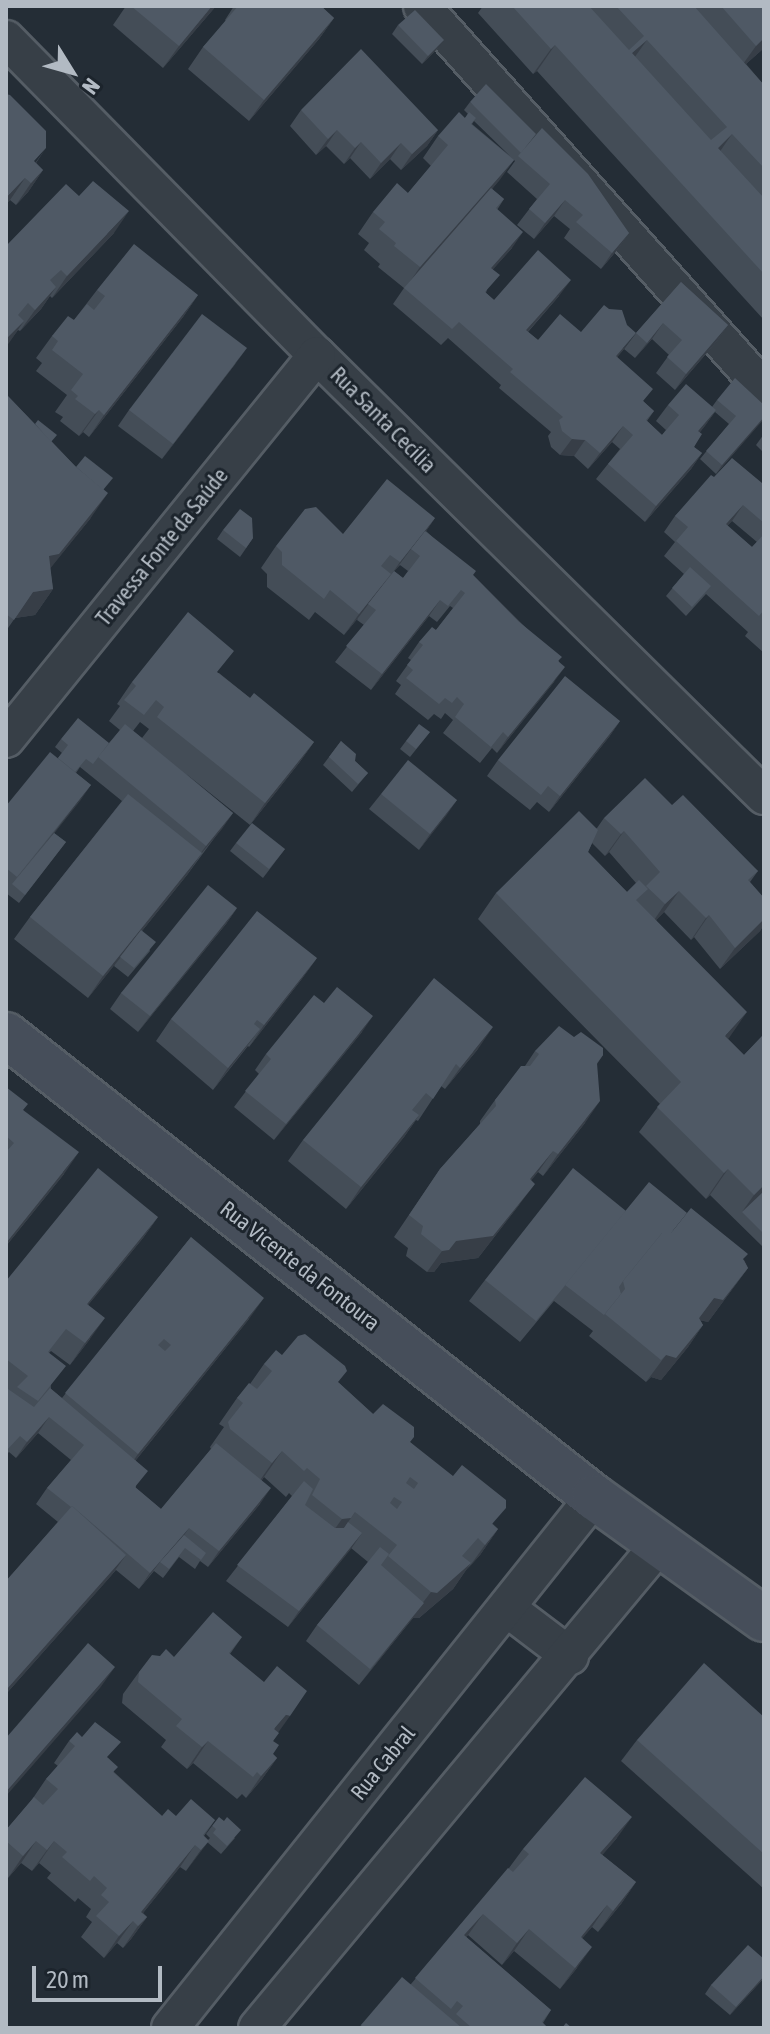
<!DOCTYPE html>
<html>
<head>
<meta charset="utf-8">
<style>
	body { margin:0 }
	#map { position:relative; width:770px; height:2034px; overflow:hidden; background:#242d36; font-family:"Asap Condensed",sans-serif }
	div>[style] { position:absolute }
	.roads { filter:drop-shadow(2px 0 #555d65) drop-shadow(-2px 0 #555d65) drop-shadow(0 2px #555d65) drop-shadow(0 -2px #555d65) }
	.street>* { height:36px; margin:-18px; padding:0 18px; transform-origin:18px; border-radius:18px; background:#373f47 }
	.secondary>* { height:44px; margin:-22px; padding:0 22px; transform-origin:22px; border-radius:22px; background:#464e5a }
	.wall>* { inset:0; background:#444d57 }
	.shaded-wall>* { inset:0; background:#373e47 }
	.building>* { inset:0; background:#4f5965 }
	span { translate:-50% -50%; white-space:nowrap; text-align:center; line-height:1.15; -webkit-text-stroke:6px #1c242c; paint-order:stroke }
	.street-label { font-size:22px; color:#b2bac3 }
	.frame { position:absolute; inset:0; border:8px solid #b2bac3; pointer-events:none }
	.north { position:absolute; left:32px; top:32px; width:80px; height:80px; -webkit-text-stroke:6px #1c242c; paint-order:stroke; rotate:127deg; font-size:22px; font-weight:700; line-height:32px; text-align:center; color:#b2bac3 }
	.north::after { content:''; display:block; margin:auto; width:28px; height:36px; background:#b2bac3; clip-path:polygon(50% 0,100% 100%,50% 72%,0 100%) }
	.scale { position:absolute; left:32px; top:1966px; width:130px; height:36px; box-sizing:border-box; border:4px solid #b2bac3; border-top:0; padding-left:10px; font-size:24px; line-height:28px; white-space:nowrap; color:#b2bac3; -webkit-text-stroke:6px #1c242c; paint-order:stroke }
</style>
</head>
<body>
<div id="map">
	<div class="roads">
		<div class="street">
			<i style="left:422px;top:6px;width:513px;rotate:48.24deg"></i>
			<i style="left:6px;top:39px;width:443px;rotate:45.5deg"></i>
			<i style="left:317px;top:355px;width:628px;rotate:44.61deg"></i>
			<i style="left:6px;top:739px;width:494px;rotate:-51deg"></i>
			<i style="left:508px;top:1609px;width:78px;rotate:37.2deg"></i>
			<i style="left:170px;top:2028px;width:680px;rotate:-51.39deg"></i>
			<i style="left:257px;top:2028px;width:627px;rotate:-50.24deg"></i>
		</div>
		<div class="secondary">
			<i style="left:6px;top:1035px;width:748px;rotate:38.16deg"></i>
			<i style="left:594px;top:1497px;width:209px;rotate:35.7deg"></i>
		</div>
	</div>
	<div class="wall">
		<i style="clip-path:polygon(126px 6px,216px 6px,163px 68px,113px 25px)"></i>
		<i style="clip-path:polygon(234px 6px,321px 6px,334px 18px,319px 39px,249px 121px,188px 69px,203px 47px,226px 21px,225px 20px)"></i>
		<i style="clip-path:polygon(483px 6px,764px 6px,764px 48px,746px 64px,764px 85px,764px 320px,537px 71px,533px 74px,478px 13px)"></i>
		<i style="clip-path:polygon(398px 25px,438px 48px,422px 64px,392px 34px)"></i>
		<i style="clip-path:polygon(evenodd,470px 102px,629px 233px,618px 249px,601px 269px,564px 238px,570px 229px,554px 216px,534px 239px,517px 225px,537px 199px,507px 172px,515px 161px,514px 160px,492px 189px,504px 199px,497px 210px,512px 248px,493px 269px,486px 293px,494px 300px,559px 296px,528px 332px,538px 340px,581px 332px,624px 349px,617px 357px,644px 402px,654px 411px,647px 421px,662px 435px,666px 430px,656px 421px,668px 405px,712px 407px,717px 400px,764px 405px,764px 418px,716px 474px,700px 459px,729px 424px,715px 412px,700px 432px,694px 447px,702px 453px,691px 469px,645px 522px,596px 479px,620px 449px,612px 442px,588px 469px,574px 456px,560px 455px,551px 447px,548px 436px,551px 432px,499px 388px,501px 385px,448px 338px,441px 345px,393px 304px,404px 288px,378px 267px,380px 264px,364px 250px,369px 243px,358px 234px,373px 212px,408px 193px,431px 166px,423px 158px,438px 136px,465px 118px,468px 114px,464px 110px,470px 102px,474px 121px,510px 156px,472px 124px,474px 121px)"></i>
		<i style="clip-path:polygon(301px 110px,438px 130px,427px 146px,401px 170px,390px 159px,370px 179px,350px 158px,344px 164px,326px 146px,316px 155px,290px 126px)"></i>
		<i style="clip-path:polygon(46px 148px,36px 163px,43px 170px,28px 192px,16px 205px,10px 200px,6px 204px)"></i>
		<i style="clip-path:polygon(114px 233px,52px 298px,50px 296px,41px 309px,20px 331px,18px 330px,6px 346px,6px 246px)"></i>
		<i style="clip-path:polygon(681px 282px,728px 325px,717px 341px,675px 390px,656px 373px,669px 355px,652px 339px,635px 358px,624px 349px,636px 333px)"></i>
		<i style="clip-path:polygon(97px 290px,198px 295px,183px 317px,89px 437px,83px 432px,79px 436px,60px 421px,63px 417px,55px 412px,67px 395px,36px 371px,42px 363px,36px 358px,52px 336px,74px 320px)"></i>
		<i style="clip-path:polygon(236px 363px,162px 459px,118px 426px,129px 410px)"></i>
		<i style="clip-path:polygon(6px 394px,76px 467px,104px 490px,90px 519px,50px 568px,53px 589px,35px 615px,15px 618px,6px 631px)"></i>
		<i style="clip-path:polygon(764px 434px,764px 453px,756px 445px)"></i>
		<i style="clip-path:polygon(evenodd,714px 477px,762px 483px,764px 481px,764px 653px,745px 636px,748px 632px,706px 594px,686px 616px,666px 596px,684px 574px,664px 556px,675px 542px,664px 532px,675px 516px,714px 477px,732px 521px,757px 542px,752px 547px,727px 526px,732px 521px)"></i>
		<i style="clip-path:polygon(evenodd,435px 518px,426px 531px,473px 575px,559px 661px,554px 682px,497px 753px,492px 748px,480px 763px,443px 733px,453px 720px,445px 713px,441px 719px,434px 714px,428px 720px,395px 694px,401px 685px,396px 681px,411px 660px,408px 658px,419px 642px,436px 630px,453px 608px,450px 606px,437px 622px,429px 616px,371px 690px,335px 662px,364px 625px,357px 620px,358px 618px,344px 635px,315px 612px,309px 620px,267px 587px,267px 574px,261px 568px,276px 546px,435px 518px,401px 564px,400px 565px,408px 571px,403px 578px,394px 571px,401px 564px)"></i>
		<i style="clip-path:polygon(223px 530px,253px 538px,240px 557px,217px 539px)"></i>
		<i style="clip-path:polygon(evenodd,219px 673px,250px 698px,314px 742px,299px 763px,250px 825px,185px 773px,233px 813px,187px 875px,142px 931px,150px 951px,128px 977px,114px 966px,115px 964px,88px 998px,14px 939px,30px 917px,122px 801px,80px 767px,76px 773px,91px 785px,54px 833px,66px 842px,19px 903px,6px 893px,6px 806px,58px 758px,62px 753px,55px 747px,61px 739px,109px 743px,120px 730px,109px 721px,120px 706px,117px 704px,132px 682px,219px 673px,140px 722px,149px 729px,142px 738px,133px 731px,140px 722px)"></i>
		<i style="clip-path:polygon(620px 721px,609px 737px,549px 812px,537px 802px,530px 810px,487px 776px,498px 760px)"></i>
		<i style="clip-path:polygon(430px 732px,410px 757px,400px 749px,406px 741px)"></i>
		<i style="clip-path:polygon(341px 741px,355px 761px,368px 773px,352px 792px,323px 765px)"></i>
		<i style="clip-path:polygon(381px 794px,457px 800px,419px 850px,369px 809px)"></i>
		<i style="clip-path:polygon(evenodd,672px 805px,758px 871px,750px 882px,764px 898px,764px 924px,760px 931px,720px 969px,694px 937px,691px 940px,664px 912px,656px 920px,728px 1039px,744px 1055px,764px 1034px,763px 1247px,710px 1195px,706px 1199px,639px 1132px,660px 1104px,478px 919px,496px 893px,597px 828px,604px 818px,672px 805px,592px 843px,605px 856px,609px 852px,636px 883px,627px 892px,588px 852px,592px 843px)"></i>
		<i style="clip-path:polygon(236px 843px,285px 849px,263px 878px,230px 851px)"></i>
		<i style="clip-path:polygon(237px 908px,226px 924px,138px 1032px,110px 1009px,121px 993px)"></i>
		<i style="clip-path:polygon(317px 958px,301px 980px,249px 1047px,248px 1046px,213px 1090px,156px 1041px,171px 1019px)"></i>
		<i style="clip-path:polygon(362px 1032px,274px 1140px,234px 1107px,259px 1074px,255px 1070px,266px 1054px)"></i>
		<i style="clip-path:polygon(574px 1037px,603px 1055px,597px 1064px,585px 1123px,543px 1176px,538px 1172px,531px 1180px,519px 1205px,478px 1258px,441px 1263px,434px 1272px,427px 1272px,406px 1256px,408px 1248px,394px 1237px,440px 1169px,480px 1124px,480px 1121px,495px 1100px,525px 1066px,535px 1051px)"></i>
		<i style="clip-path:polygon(478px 1049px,445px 1089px,441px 1086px,418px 1121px,416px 1120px,404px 1137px,346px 1209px,288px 1161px,303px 1140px)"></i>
		<i style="clip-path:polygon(6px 1087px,23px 1110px,64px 1174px,6px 1246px)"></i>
		<i style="clip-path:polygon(626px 1211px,744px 1260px,748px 1268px,708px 1322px,700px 1320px,703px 1325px,688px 1347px,661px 1380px,651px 1377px,646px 1382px,589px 1336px,593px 1331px,554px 1301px,520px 1342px,469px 1301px,485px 1280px)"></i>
		<i style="clip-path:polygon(158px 1217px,143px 1238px,88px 1305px,90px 1339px,70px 1365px,51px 1351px,49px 1353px,51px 1389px,62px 1398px,191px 1237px,249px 1319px,136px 1460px,136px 1488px,161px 1509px,211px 1449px,210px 1447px,224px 1427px,219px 1424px,237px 1398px,250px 1384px,264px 1364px,282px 1355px,339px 1383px,373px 1414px,411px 1443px,498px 1529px,480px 1555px,466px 1570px,453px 1589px,419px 1618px,413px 1618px,359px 1685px,306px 1641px,317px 1625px,368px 1562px,351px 1548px,288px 1627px,226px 1581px,292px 1496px,289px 1493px,286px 1497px,264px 1477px,262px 1480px,260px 1504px,208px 1567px,200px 1561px,195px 1569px,179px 1557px,163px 1578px,154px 1571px,139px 1589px,116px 1570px,6px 1694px,6px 1581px,58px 1522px,36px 1504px,47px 1488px,71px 1460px,38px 1433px,16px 1458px,9px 1452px,6px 1455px,6px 1281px)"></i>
		<i style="clip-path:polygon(242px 1637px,230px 1654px,278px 1733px,273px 1741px,273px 1754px,277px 1758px,262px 1779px,246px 1798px,242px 1794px,237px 1799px,193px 1763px,187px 1769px,161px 1747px,166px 1740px,122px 1703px,123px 1694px,139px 1672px,174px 1657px)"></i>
		<i style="clip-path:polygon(764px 1717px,764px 1889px,621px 1761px,637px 1740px)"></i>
		<i style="clip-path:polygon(69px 1741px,109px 1759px,114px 1772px,162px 1816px,215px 1820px,204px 1836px,208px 1840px,210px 1838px,206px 1834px,212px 1826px,235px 1838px,221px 1854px,207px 1842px,186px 1871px,180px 1867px,143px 1913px,147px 1917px,131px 1939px,123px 1948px,117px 1943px,104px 1958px,81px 1937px,92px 1922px,86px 1917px,91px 1909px,78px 1898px,75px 1902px,47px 1878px,51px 1873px,39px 1863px,32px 1871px,21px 1863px,8px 1878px,6px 1876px,6px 1830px,31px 1801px,46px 1779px,58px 1766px,54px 1763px)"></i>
		<i style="clip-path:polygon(617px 1838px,602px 1855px,636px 1882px,621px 1904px,598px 1932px,592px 1927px,582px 1938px,577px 1968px,560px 1989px,514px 1951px,502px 1965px,468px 1935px,466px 1937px,551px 2010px,543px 2023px,548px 2028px,359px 2028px,361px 2025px,411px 1984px,509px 1868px,523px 1849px)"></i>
		<i style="clip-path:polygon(764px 1959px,764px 1978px,730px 2015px,705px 1994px,711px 1985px)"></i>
	</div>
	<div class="shaded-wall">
		<i style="clip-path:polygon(212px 6px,216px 6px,163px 68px,179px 46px)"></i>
		<i style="clip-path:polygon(334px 18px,319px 39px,249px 121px,264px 100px)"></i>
		<i style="clip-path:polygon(764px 38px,764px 48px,738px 71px,756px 46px)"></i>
		<i style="clip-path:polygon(444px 40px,438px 48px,422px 64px,428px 56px)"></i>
		<i style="clip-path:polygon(647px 40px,629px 65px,632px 53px)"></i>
		<i style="clip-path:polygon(555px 45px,537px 71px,533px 74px,551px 49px)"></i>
		<i style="clip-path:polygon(337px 130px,326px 146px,316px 155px,328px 139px)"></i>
		<i style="clip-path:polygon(438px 130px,427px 146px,401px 170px,412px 154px)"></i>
		<i style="clip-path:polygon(732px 134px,714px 160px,718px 148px)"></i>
		<i style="clip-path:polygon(361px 142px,350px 158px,344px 164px,355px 148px)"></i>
		<i style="clip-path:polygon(401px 143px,390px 159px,370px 179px,381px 163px)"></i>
		<i style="clip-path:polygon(514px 160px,499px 181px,405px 289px,420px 267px)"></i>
		<i style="clip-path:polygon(43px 170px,28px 192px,16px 205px,31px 183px)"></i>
		<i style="clip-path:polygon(25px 178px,10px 200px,6px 204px,6px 198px)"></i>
		<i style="clip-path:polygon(565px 200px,554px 216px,534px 239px,545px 223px)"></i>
		<i style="clip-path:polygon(129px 211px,114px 233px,52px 298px,67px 276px)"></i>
		<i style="clip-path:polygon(523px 232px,512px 248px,480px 284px,491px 268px)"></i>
		<i style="clip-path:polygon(629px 233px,618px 249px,601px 269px,612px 253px)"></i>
		<i style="clip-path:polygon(571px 280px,559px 296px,515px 346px,526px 330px)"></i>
		<i style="clip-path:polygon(56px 287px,41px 309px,20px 331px,35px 310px)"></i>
		<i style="clip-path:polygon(198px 295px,183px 317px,89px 437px,104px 415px)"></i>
		<i style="clip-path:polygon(24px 321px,9px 343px,6px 346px,6px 339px)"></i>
		<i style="clip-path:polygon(663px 323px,652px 339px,635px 358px)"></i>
		<i style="clip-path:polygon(728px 325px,717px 341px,675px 390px,686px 374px)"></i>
		<i style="clip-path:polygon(636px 333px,624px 349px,605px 372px,616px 356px)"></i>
		<i style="clip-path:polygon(247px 348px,236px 363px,162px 459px,173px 444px)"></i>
		<i style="clip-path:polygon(99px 410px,83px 432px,79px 436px,95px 414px)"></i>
		<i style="clip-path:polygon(716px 410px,705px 426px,687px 447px,698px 431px)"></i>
		<i style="clip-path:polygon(764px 417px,764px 419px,716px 474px,722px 465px)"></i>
		<i style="clip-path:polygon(623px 426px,612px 442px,588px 469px,600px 453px)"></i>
		<i style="clip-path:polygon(572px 439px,585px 440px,574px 456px,560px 455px)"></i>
		<i style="clip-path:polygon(702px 453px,691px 469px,645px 522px,656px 506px)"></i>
		<i style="clip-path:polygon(108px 493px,90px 519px,41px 580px,49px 556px)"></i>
		<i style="clip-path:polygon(743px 505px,732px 521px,714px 540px,726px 524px)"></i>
		<i style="clip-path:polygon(435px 518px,420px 540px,411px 549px,385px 584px,400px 562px)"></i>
		<i style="clip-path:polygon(391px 574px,358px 618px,344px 635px,359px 614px)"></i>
		<i style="clip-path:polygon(53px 589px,35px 615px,15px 618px,6px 631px,33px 592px)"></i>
		<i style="clip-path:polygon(440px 600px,429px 616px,371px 690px,382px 674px)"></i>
		<i style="clip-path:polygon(565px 667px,554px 682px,497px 753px,508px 737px)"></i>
		<i style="clip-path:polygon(620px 721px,609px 737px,549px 812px,560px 796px)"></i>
		<i style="clip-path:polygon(314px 742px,299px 763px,250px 825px,265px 803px)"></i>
		<i style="clip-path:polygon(91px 785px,80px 801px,13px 885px)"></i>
		<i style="clip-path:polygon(457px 800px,446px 816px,419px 850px,430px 834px)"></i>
		<i style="clip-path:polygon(233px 813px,222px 829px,195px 861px,206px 846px)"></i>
		<i style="clip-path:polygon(624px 831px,609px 852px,605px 856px,621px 834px)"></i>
		<i style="clip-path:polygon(202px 853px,187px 875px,88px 998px,103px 976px)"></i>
		<i style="clip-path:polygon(679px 891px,664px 912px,650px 926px,665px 904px)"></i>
		<i style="clip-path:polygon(237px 908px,226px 924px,138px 1032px,150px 1016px)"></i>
		<i style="clip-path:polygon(709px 915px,694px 937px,691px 940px,706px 918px)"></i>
		<i style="clip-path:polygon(764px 919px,764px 924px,760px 931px,720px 969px,735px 948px)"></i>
		<i style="clip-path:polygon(317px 958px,301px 980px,249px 1047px,264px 1025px)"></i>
		<i style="clip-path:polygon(747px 1012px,729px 1038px,707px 1062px,725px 1036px)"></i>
		<i style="clip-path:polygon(373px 1016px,362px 1032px,274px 1140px,286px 1124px)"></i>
		<i style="clip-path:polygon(493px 1027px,478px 1049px,445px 1089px,460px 1068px)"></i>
		<i style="clip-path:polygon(260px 1029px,244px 1050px,213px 1090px,228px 1068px)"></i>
		<i style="clip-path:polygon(600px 1101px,585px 1123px,543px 1176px,558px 1154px)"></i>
		<i style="clip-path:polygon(419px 1115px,404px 1137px,346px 1209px,361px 1187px)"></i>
		<i style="clip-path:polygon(553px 1151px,538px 1172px,515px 1201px,530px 1179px)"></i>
		<i style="clip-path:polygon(79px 1152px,64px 1174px,6px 1246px,6px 1243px)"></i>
		<i style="clip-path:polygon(728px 1169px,710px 1195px,706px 1199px,724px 1173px)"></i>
		<i style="clip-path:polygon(535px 1184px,519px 1205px,478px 1258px,441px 1263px,434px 1272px,427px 1272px,442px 1251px)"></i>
		<i style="clip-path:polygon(764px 1185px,764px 1193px,742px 1212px,754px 1195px)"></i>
		<i style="clip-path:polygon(158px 1217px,143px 1238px,71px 1326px,87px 1304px)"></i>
		<i style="clip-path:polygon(748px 1268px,708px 1322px,699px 1320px,683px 1340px,714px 1298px)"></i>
		<i style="clip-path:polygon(264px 1298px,249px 1319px,123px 1476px,138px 1454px)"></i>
		<i style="clip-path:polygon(105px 1318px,90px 1339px,70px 1365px,85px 1343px)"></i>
		<i style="clip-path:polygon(703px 1325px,688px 1347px,661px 1380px,651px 1377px,646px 1382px,666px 1355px)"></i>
		<i style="clip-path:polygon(49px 1417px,38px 1433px,16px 1458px,27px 1442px)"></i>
		<i style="clip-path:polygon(282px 1451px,264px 1477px,254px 1489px,272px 1463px)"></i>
		<i style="clip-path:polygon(271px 1488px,260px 1504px,208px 1567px,219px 1551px)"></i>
		<i style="clip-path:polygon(355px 1512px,333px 1544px,324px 1544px,342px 1519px)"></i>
		<i style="clip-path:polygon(189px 1528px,178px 1544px,160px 1562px,139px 1589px,150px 1573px)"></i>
		<i style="clip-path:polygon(498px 1529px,480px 1555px,467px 1570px,485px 1545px)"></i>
		<i style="clip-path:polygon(362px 1533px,351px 1549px,288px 1627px,299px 1611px)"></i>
		<i style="clip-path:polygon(126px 1555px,111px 1576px,6px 1694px,6px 1690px)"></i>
		<i style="clip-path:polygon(471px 1563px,453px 1589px,419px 1618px,413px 1618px,359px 1685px,431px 1592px)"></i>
		<i style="clip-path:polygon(115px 1667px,100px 1688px,6px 1796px,6px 1792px)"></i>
		<i style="clip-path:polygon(286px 1715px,290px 1716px,275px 1737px,274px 1729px)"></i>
		<i style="clip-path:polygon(208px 1741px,193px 1763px,187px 1769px,202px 1747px)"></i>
		<i style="clip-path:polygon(277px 1758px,262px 1779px,246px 1798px,261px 1776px)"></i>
		<i style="clip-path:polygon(632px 1817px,617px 1838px,585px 1875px,600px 1853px)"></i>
		<i style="clip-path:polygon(36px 1841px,21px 1863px,8px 1878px,23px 1856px)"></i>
		<i style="clip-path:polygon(54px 1841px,39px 1863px,32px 1871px,47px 1850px)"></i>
		<i style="clip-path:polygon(209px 1841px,193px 1862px,186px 1871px,201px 1850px)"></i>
		<i style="clip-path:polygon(195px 1845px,180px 1867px,135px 1923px,141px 1912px)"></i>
		<i style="clip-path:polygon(636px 1882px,621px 1904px,598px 1932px,613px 1911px)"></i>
		<i style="clip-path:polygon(607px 1905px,592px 1927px,565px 1959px,581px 1937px)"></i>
		<i style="clip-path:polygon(483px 1914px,468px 1935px,449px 1957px,464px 1935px)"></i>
		<i style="clip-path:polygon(147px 1917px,131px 1939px,123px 1948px,138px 1926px)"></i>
		<i style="clip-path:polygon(133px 1921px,117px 1943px,104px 1958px,119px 1936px)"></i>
		<i style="clip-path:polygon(529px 1929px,514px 1951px,502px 1965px,517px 1943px)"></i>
		<i style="clip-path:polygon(592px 1947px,577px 1968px,560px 1989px,575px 1968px)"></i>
		<i style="clip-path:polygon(764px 1976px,764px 1978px,730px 2015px,736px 2007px)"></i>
	</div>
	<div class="building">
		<i style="clip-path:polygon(131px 6px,212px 6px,179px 46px)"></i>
		<i style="clip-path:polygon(238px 6px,321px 6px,334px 18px,264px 100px,203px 47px)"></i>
		<i style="clip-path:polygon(evenodd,512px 6px,589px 6px,629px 50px,644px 36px,616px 6px,694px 6px,764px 85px,764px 168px,732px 134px,718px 148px,764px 198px,764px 274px,555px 45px,551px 49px,512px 6px,647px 40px,727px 127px,711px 140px,632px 53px,647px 40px)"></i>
		<i style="clip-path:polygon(721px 6px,764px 6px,764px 38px,756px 46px)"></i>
		<i style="clip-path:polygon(415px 10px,444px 40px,428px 56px,398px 25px)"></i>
		<i style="clip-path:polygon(361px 49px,438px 130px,412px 154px,401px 143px,381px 163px,361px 142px,355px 148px,337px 130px,328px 139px,301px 110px)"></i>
		<i style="clip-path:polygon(486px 84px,536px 134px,521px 153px,470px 102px)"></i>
		<i style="clip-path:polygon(6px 94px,10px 95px,46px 131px,46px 148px,34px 161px,43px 170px,31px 183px,25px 178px,6px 198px)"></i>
		<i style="clip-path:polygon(459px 112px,465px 118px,469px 112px,476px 118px,471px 124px,514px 160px,420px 267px,394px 246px,396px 243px,379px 229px,385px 222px,373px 212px,397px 183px,408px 193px,448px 145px,438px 136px)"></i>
		<i style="clip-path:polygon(542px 128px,588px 174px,629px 233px,612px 253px,576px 222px,583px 215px,565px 200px,545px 223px,529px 209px,550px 184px,518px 156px)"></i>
		<i style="clip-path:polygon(93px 181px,129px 211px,67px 276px,61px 270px,50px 280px,56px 287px,35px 310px,28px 303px,18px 315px,24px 321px,6px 339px,6px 246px,66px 184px,79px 196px)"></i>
		<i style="clip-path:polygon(491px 188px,504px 199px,496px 208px,523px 232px,491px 268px,500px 275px,485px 292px,494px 300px,538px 250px,571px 280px,526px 330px,538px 340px,560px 314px,581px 332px,604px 305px,609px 309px,622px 310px,627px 325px,636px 333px,616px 356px,653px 389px,643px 401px,654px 411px,646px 420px,662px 435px,679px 415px,668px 405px,686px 384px,716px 410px,698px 431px,702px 434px,694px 447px,702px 453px,656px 506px,608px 464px,633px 435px,623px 426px,600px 453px,585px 440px,572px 439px,562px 431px,559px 420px,563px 417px,510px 372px,513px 369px,459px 322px,452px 329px,404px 288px)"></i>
		<i style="clip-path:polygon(134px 244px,198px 295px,104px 415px,99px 410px,95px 414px,75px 399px,78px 396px,71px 390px,83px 374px,52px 350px,58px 341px,52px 336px,68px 316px,74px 320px,87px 304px,94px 310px,105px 296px,97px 290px)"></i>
		<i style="clip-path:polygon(681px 282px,728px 325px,686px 374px,667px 357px,682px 340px,663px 323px,647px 343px,636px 333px)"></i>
		<i style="clip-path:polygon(202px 314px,247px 348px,173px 444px,129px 410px)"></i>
		<i style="clip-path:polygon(735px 378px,764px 405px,764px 417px,722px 465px,706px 451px,736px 416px,717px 400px)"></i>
		<i style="clip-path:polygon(6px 394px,75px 466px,108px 493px,59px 554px,49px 556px,53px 589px,33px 592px,14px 620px,6px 614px)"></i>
		<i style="clip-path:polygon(38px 420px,57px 435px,51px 442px,35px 424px)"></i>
		<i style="clip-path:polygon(85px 456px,113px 478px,103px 490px,76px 467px)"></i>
		<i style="clip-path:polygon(732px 458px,762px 483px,764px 481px,764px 523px,743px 505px,726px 524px,752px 547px,764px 534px,764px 610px,759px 616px,676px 541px,688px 527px,675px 516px,711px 475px,714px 477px)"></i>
		<i style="clip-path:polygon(387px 479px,435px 518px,400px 562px,390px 555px,381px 566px,391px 574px,359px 614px,330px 590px,324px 599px,282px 565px,282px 552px,276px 546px,305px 509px,316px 507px,343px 534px)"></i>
		<i style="clip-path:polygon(240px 509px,252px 518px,253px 538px,246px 548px,223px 530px)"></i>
		<i style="clip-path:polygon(425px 531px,476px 571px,473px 575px,518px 621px,562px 657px,558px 661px,565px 667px,508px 737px,503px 732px,491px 747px,455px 717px,464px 704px,457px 697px,452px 703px,445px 698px,439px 704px,406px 678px,413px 670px,407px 665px,423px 645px,419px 642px,432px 627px,436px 630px,465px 593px,461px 590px,448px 606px,440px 600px,382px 674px,346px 646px,376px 610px,368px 604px,394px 571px,403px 578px,420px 556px,411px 549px)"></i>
		<i style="clip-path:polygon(690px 567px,711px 586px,692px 607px,672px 588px)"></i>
		<i style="clip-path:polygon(188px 612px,234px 651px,217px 672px,250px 698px,254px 693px,314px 742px,265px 803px,157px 717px,164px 707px,156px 700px,144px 715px,124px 700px,136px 686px,132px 682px)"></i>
		<i style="clip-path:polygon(565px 676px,620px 721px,560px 796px,548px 786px,541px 795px,498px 760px)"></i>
		<i style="clip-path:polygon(78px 718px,109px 743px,93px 764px,86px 759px,75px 772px,58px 758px,68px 745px,61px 739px)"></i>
		<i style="clip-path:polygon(125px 724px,233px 813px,206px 846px,98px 757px)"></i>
		<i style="clip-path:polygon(419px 724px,430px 732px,416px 749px,406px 741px)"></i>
		<i style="clip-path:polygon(341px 741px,356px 754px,355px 761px,368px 773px,358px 784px,329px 757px)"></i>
		<i style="clip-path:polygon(50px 752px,91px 785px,17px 877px,6px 868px,6px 806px)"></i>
		<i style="clip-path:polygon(408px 760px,457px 800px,430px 834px,381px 794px)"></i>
		<i style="clip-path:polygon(645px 778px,672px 805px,683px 795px,758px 871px,748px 880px,764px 898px,764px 919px,735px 948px,709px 915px,706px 918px,679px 891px,665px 904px,646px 886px,660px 872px,624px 831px,621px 834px,604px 818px)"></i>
		<i style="clip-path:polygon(128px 794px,202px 853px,103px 976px,30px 917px)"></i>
		<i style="clip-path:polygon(579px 811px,598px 830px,588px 852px,627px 892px,639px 880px,648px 889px,636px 900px,747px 1012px,725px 1036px,744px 1055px,764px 1034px,764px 1185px,754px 1195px,728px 1169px,724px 1173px,657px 1107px,681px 1082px,496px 893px)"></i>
		<i style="clip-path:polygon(252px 823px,285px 849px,269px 869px,236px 843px)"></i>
		<i style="clip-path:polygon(54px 833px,66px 842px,25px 895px,12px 884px)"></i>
		<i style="clip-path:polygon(208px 885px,237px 908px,150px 1016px,121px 993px)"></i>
		<i style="clip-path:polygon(257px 911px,317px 958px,264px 1025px,257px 1020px,254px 1024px,260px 1029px,228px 1068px,171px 1019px)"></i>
		<i style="clip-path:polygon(141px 930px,156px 942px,134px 968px,120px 957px)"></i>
		<i style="clip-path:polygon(434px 978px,493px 1027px,460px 1068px,456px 1064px,433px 1099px,426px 1093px,412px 1110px,419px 1115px,361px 1187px,303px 1140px)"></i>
		<i style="clip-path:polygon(337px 987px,373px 1016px,286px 1124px,245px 1091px,271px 1059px,266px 1054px,314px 995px,324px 1003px)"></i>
		<i style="clip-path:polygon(559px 1026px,574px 1037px,581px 1032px,603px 1048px,603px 1055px,597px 1063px,600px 1101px,558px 1154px,553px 1151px,530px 1179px,535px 1184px,493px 1236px,456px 1241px,449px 1250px,442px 1251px,421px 1234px,423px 1226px,409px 1215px,440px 1169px,496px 1106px,495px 1100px,521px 1066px,530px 1066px,539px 1054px,535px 1051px)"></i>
		<i style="clip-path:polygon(6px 1087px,28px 1104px,23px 1110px,79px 1152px,6px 1243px,6px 1152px,14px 1143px,6px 1136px)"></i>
		<i style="clip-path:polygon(98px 1168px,158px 1217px,87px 1304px,105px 1318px,85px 1343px,66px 1329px,48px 1352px,66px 1366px,38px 1401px,17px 1387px,28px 1376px,6px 1359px,6px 1281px)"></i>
		<i style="clip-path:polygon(573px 1168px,626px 1211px,536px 1321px,485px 1280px)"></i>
		<i style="clip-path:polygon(649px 1182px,687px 1213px,671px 1233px,662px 1233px,623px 1281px,619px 1287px,621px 1294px,604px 1315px,565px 1285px)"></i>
		<i style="clip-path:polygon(764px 1191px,764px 1234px,742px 1212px)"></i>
		<i style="clip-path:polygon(691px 1208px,748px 1254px,743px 1259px,748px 1268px,723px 1300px,714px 1298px,699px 1318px,703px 1325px,676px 1358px,666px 1355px,661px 1360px,605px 1314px,625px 1289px,623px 1281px,662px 1233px,671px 1233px)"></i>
		<i style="clip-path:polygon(evenodd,191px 1237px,264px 1298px,138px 1454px,65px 1393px,191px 1237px,164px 1339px,171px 1345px,165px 1351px,158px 1345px,164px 1339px)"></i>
		<i style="clip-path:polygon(evenodd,305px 1334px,345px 1366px,347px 1371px,338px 1382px,373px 1414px,383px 1404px,414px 1427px,414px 1437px,410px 1442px,453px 1476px,462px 1465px,506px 1500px,506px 1508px,492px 1524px,498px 1529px,485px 1545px,478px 1538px,462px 1556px,471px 1563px,437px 1593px,431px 1592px,388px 1556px,397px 1545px,355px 1512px,351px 1518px,342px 1519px,312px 1495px,320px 1479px,307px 1468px,304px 1471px,282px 1451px,272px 1463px,230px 1429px,228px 1422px,243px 1403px,237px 1398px,249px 1383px,257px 1389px,272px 1371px,264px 1364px,276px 1350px,282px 1355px,298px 1336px,305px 1334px,410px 1477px,418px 1483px,414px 1489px,406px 1483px,410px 1477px,305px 1334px,394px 1497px,402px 1502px,397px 1509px,390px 1503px,394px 1497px)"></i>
		<i style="clip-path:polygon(50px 1388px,148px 1471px,135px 1487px,161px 1509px,216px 1443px,271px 1488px,219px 1551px,189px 1528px,150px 1573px,72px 1506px,71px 1507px,47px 1488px,84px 1445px,49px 1417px,27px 1442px,20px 1436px,6px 1451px,6px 1391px,8px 1389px,34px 1407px)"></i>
		<i style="clip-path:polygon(304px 1481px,313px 1489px,305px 1505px,335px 1528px,344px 1528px,348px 1522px,362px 1533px,299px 1611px,237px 1565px)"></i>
		<i style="clip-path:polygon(72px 1506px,126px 1555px,6px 1690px,6px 1581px)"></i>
		<i style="clip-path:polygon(184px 1535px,206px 1553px,201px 1560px,185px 1548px,169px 1569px,160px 1562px)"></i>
		<i style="clip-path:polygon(380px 1547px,389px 1554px,381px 1565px,424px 1603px,370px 1669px,317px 1625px)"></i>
		<i style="clip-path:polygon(213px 1612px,242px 1637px,229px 1653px,264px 1682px,277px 1666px,307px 1691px,290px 1716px,286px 1715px,274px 1729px,279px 1733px,273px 1741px,279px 1745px,273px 1754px,277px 1758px,261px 1776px,257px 1772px,253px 1777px,208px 1741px,202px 1747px,176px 1726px,182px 1719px,138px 1682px,139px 1672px,152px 1655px,160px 1656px,166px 1649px,174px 1657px)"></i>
		<i style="clip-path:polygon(88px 1643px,115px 1667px,6px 1792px,6px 1738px)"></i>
		<i style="clip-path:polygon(704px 1663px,764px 1717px,764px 1854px,637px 1740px)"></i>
		<i style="clip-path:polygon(95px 1722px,121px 1742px,107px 1757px,118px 1767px,113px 1772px,162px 1816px,168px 1809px,176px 1816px,191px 1799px,215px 1820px,203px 1835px,209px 1841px,201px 1850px,195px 1845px,141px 1912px,147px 1917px,138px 1926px,133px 1921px,119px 1936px,96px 1916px,109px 1902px,101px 1895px,107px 1888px,94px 1876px,90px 1881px,62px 1857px,67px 1852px,54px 1841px,47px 1850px,36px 1841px,23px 1856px,6px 1841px,6px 1830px,34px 1797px,43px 1805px,58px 1789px,46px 1779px,75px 1746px,69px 1741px,77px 1732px,82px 1737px)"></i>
		<i style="clip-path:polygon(585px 1777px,632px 1817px,600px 1853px,636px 1882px,613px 1911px,607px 1905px,581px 1937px,592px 1947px,575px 1968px,529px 1929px,517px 1943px,483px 1914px,464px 1935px,551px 2010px,542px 2022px,548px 2028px,472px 2028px,456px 2014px,463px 2006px,457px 2001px,451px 2009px,415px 1978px,508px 1868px,513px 1872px,529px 1854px,523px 1849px)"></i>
		<i style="clip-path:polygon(219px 1817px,224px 1821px,227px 1817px,241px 1830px,227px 1846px,213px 1833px,216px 1829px,212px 1826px)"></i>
		<i style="clip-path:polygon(748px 1945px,764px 1959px,764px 1976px,736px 2007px,711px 1985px)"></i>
		<i style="clip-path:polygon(402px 1977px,462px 2028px,365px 2028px,361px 2025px)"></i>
		<i style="clip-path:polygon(566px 2023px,572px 2028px,562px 2028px)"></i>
	</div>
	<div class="street-label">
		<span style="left:383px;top:420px;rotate:45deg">Rua Santa Cecília</span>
		<span style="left:162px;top:547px;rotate:-51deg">Travessa Fonte da Saúde</span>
		<span style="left:300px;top:1266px;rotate:38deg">Rua Vicente da Fontoura</span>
		<span style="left:383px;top:1763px;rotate:-51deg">Rua Cabral</span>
	</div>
	<div class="frame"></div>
	<div class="north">N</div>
	<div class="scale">20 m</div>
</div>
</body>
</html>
